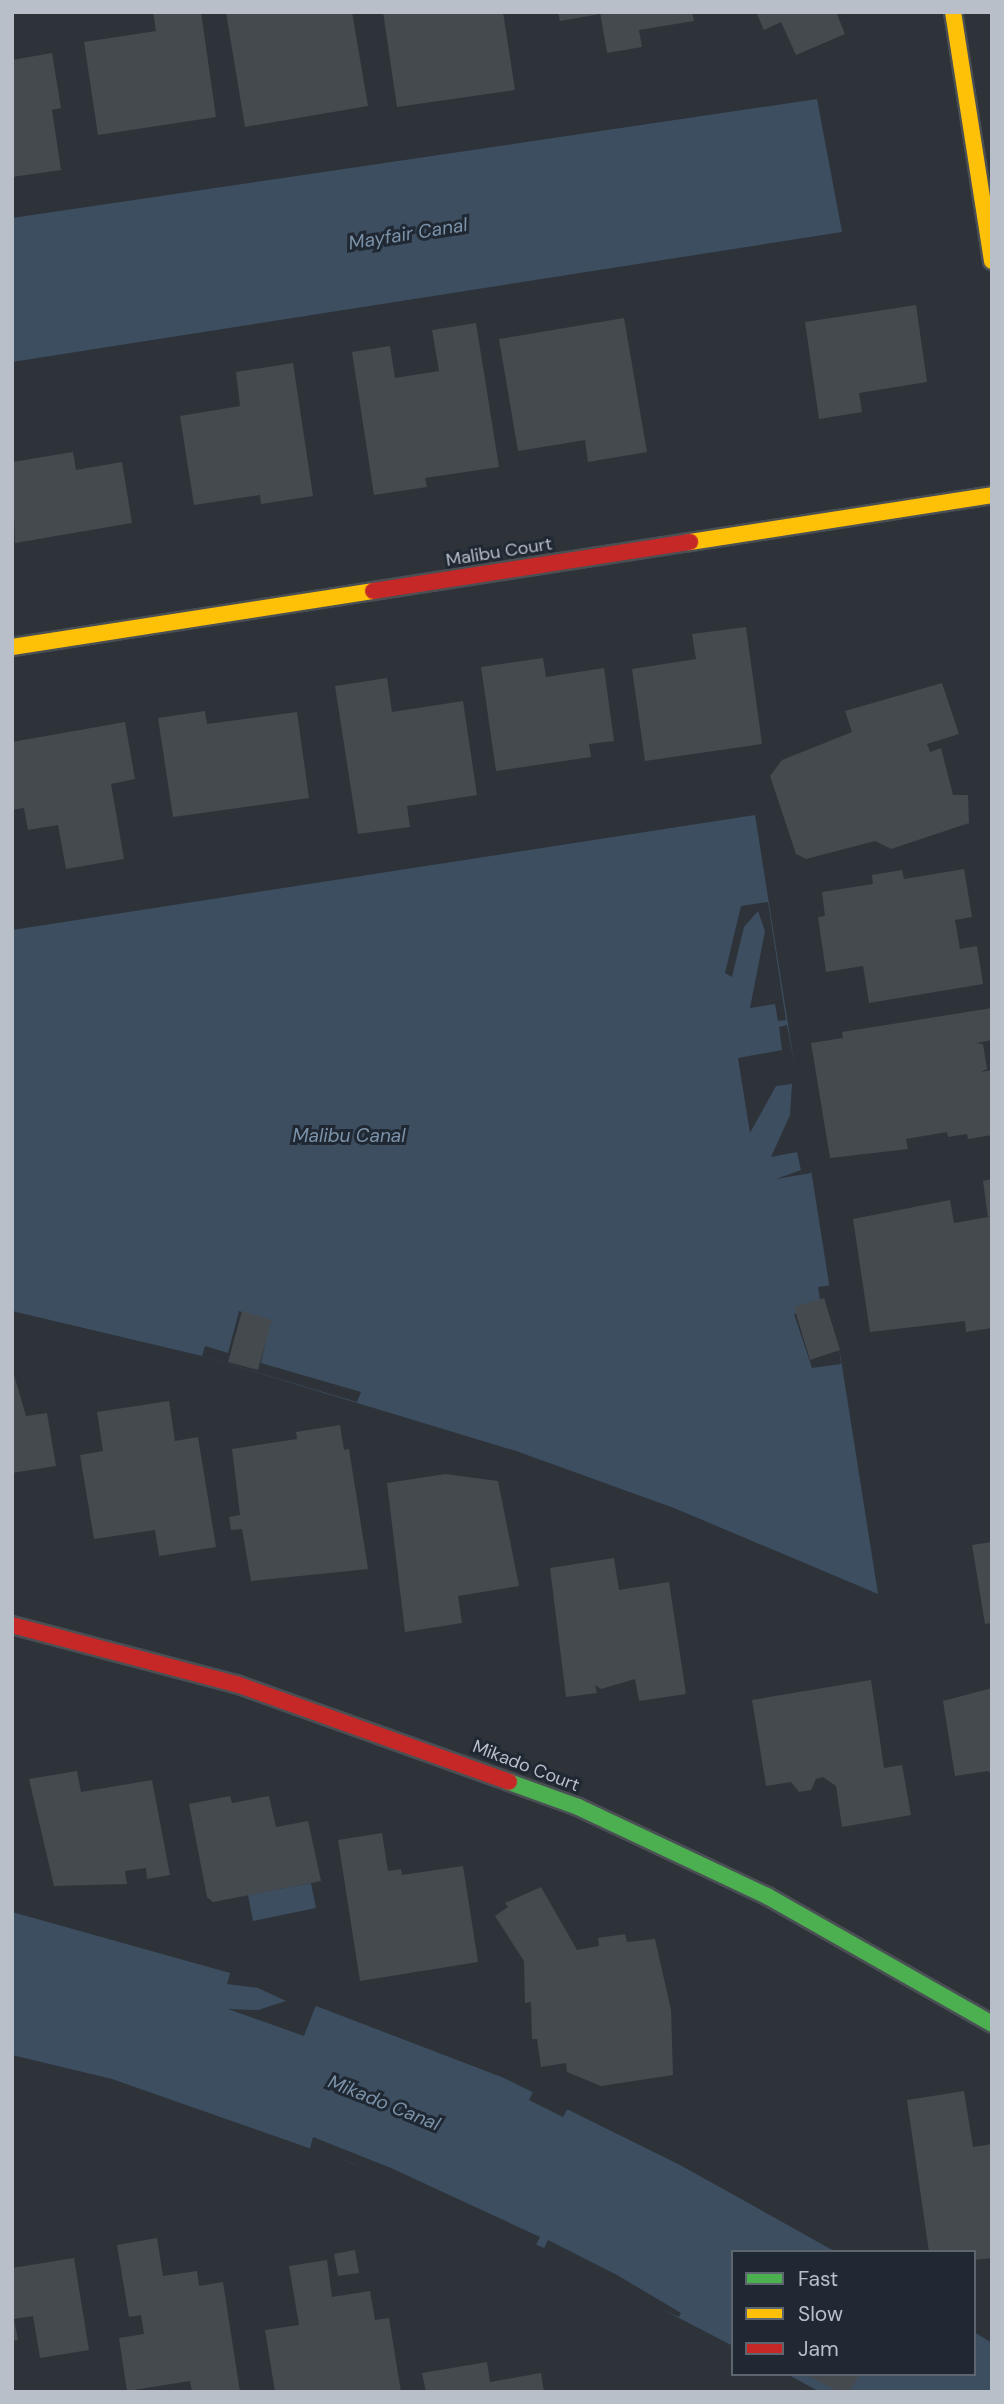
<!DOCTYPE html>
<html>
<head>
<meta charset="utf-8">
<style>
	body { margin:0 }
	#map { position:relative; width:1004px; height:2404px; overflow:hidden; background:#2d3339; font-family:"DM Sans",sans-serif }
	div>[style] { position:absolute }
	.water>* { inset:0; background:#3d4e61 }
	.pier>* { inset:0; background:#2d3339 }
	.building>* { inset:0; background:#454a4f }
	.roads { filter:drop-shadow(2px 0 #4a4f54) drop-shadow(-2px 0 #4a4f54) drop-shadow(0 2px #4a4f54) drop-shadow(0 -2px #4a4f54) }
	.fast>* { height:16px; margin:-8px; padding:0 8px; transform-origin:8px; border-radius:8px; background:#4caf50 }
	.slow>* { height:16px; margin:-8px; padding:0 8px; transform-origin:8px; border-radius:8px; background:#ffc107 }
	.jam>* { height:16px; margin:-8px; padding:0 8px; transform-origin:8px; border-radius:8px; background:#c62828 }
	span { translate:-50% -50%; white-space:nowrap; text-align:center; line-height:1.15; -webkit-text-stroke:6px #202933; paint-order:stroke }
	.street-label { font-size:18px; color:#b8bfc9 }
	.water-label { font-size:19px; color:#7b92a9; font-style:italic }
	.frame { position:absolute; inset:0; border:14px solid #b8bfc9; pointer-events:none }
	.legend { position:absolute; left:731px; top:2250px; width:245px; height:126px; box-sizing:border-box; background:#202933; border:2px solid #5d656f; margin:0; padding:9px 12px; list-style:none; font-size:21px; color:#b8bfc9 }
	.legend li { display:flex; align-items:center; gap:14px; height:35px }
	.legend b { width:35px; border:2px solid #5d656f }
</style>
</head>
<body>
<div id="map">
	<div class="water">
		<i style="clip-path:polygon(817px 99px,842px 232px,12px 362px,12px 218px)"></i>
		<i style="clip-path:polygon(755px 815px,878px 1594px,674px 1508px,516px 1451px,202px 1356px,12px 1311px,12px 930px)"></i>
		<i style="clip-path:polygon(311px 1883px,316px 1908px,253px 1921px,248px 1895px)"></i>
		<i style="clip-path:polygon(12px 1912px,230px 1973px,504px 2078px,680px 2165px,836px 2252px,733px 2252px,733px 2346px,544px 2248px,346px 2161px,112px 2079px,12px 2055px)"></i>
		<i style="clip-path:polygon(974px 2332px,992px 2343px,992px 2392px,820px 2392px,787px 2374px,974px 2374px)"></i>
	</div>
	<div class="pier">
		<i style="clip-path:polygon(768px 902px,786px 1020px,778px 1021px,775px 1004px,750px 1008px,765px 931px,758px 911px,744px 927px,732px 977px,725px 973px,741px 906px)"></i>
		<i style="clip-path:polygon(787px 1025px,812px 1157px,811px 1173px,776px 1179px,801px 1170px,797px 1152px,771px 1157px,790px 1115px,792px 1084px,776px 1086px,750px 1133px,738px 1058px,782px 1050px,779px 1027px)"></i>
		<i style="clip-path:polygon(832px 1285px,841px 1364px,812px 1368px,794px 1314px,822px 1311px,818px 1287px)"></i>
		<i style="clip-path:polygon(239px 1311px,270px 1322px,261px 1363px,361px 1392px,357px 1402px,202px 1356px,205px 1346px,228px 1353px)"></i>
		<i style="clip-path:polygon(231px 1970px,316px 2005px,304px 2036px,228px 2009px,258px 2010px,286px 2001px,258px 1988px,227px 1984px)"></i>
		<i style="clip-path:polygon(535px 2088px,569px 2106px,563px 2117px,529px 2100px)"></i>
		<i style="clip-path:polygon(313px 2137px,391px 2168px,540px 2237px,536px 2245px,513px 2239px,347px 2161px,309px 2152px)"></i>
		<i style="clip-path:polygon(548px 2240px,617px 2275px,681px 2313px,679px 2317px,577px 2271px,544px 2248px)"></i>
	</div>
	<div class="building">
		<i style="clip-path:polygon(153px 12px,201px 12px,216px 117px,98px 135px,84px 42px,156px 31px)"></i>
		<i style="clip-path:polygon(226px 12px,352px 12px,368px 106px,245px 127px)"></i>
		<i style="clip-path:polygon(383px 12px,503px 12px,515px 90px,397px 107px)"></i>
		<i style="clip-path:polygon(558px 12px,600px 12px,600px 14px,560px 21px)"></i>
		<i style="clip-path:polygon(600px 12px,692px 12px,694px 21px,639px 30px,642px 47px,607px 53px)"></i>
		<i style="clip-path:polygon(756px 12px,836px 12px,845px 34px,796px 55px,781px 22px,764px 30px)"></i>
		<i style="clip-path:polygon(52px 53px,61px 108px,52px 110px,61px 170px,12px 177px,12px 60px)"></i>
		<i style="clip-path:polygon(916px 305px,927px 382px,859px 393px,862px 412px,819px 419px,805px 322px)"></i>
		<i style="clip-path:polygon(624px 318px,647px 452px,588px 462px,585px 440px,518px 451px,499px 339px)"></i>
		<i style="clip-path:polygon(476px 323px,499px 467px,425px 478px,427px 487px,374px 495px,352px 352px,390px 346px,395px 378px,439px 371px,432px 330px)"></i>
		<i style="clip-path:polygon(293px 363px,313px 496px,261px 504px,260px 495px,194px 505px,180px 416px,240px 406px,236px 372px)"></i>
		<i style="clip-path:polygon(73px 452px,76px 470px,122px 462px,132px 523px,15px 543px,12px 462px)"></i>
		<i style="clip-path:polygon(746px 627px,762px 744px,645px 761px,632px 669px,696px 659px,692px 634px)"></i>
		<i style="clip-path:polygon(543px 658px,546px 677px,604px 668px,614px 741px,589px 744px,591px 757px,496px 771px,481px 667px)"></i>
		<i style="clip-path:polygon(387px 678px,392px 712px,463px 701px,477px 795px,407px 806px,410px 827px,358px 834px,335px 686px)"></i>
		<i style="clip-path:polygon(942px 683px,959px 734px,927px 744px,930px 752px,941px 748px,953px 795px,968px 795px,969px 823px,891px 849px,875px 841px,806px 859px,796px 854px,770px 776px,782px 760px,852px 732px,845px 711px)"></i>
		<i style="clip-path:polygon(205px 711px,207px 724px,297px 712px,309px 798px,173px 817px,158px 718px)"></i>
		<i style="clip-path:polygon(125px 722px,135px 779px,111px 784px,124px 859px,66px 869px,58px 825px,28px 830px,24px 808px,12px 810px,12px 742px)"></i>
		<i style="clip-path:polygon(964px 869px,972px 917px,955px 920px,960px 949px,977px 946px,983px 984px,869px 1003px,863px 966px,826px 972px,818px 917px,825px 916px,822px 892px,873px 884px,872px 875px,902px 870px,904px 879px)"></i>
		<i style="clip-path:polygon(992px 1008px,992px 1040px,976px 1043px,983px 1044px,987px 1069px,981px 1072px,992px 1070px,992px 1135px,968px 1139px,967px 1134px,948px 1137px,947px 1132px,906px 1139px,908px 1149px,830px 1158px,811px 1043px,843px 1038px,842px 1032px)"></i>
		<i style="clip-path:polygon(992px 1179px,992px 1328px,966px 1332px,965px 1321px,870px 1332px,853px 1219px,950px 1200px,954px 1223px,988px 1217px,983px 1181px)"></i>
		<i style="clip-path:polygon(824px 1298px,840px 1350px,810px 1360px,794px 1307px)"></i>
		<i style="clip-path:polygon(242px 1311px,272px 1320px,258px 1370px,228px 1362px)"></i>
		<i style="clip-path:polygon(12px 1368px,26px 1416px,47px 1413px,56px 1466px,12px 1473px)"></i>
		<i style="clip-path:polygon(169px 1401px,175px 1441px,198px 1437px,216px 1547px,159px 1556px,155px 1530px,94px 1539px,80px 1455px,103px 1451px,97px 1412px)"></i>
		<i style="clip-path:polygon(340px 1425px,344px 1450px,349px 1449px,368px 1569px,251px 1581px,242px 1529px,231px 1530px,229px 1517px,240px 1515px,232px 1449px,297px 1439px,296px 1432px)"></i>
		<i style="clip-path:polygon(445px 1474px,498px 1481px,519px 1586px,458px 1596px,462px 1623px,405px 1632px,387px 1483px)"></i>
		<i style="clip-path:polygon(992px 1542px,992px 1623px,985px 1624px,972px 1545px)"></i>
		<i style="clip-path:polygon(614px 1558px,619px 1590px,669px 1582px,686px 1694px,639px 1701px,635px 1679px,601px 1689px,595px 1685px,597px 1693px,566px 1697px,550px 1568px)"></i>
		<i style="clip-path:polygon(871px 1680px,884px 1768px,902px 1765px,911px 1815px,842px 1827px,836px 1786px,823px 1777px,816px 1779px,811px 1790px,799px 1792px,791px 1782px,766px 1786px,752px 1700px)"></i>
		<i style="clip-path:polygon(992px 1688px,992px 1775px,988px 1771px,955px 1776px,943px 1701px)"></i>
		<i style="clip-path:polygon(77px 1771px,81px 1792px,152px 1780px,170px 1875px,147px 1879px,146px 1868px,125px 1871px,127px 1884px,54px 1886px,29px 1779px)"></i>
		<i style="clip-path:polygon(230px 1796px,232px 1803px,269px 1796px,276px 1827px,308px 1821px,321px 1881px,213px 1902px,207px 1897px,189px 1804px)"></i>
		<i style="clip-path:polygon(382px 1833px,388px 1871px,401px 1869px,402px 1875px,463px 1866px,478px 1962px,360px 1981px,338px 1840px)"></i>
		<i style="clip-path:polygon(541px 1887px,577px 1950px,599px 1946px,598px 1938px,625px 1934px,627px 1942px,655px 1939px,671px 2010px,673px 2075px,601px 2086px,567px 2072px,566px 2063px,541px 2067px,537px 2039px,532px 2039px,531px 2002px,525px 2003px,524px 1961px,495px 1916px,508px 1907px,505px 1903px)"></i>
		<i style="clip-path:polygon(964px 2091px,973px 2147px,992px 2144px,992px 2258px,974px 2260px,974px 2252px,929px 2252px,907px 2100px)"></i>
		<i style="clip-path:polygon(157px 2238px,163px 2276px,197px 2271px,199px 2286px,223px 2282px,240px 2392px,192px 2392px,190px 2381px,127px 2391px,119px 2338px,144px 2334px,141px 2315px,129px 2317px,117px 2245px)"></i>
		<i style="clip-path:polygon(355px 2250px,359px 2273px,338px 2276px,334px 2254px)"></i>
		<i style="clip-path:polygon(74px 2258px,89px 2350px,40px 2358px,33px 2316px,14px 2319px,18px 2340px,12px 2341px,12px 2268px)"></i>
		<i style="clip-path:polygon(327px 2260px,332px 2297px,370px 2291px,375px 2320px,389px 2318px,401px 2392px,275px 2392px,265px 2330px,299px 2325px,289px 2266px)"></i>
		<i style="clip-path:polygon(487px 2362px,490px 2382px,541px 2373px,544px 2392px,426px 2392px,422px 2373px)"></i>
		<i style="clip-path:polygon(805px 2374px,859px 2374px,850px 2392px,839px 2392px)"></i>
	</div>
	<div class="roads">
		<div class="fast">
			<i style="left:509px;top:1782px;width:73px;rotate:19.9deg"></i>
			<i style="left:578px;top:1807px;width:209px;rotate:25.2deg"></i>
			<i style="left:767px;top:1896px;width:259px;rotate:29.6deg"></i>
		</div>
		<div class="slow">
			<i style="left:953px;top:12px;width:252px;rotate:81.1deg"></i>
			<i style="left:690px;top:542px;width:306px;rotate:-8.8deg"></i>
			<i style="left:12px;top:647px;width:365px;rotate:-8.8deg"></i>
		</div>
		<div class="jam">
			<i style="left:373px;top:591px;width:321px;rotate:-8.8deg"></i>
			<i style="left:12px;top:1625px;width:232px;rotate:14.8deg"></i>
			<i style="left:236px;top:1684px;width:290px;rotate:19.7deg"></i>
		</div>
	</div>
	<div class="street-label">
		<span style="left:499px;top:552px;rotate:-9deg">Malibu Court</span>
		<span style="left:526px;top:1766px;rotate:21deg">Mikado Court</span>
	</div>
	<div class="water-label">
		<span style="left:408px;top:234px;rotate:-9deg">Mayfair Canal</span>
		<span style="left:349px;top:1136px">Malibu Canal</span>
		<span style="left:384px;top:2103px;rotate:22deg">Mikado Canal</span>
	</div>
	<div class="frame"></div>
	<ul class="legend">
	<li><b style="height:9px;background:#4caf50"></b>Fast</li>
	<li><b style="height:9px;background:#ffc107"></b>Slow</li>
	<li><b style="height:9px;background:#c62828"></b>Jam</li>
	</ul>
</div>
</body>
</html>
